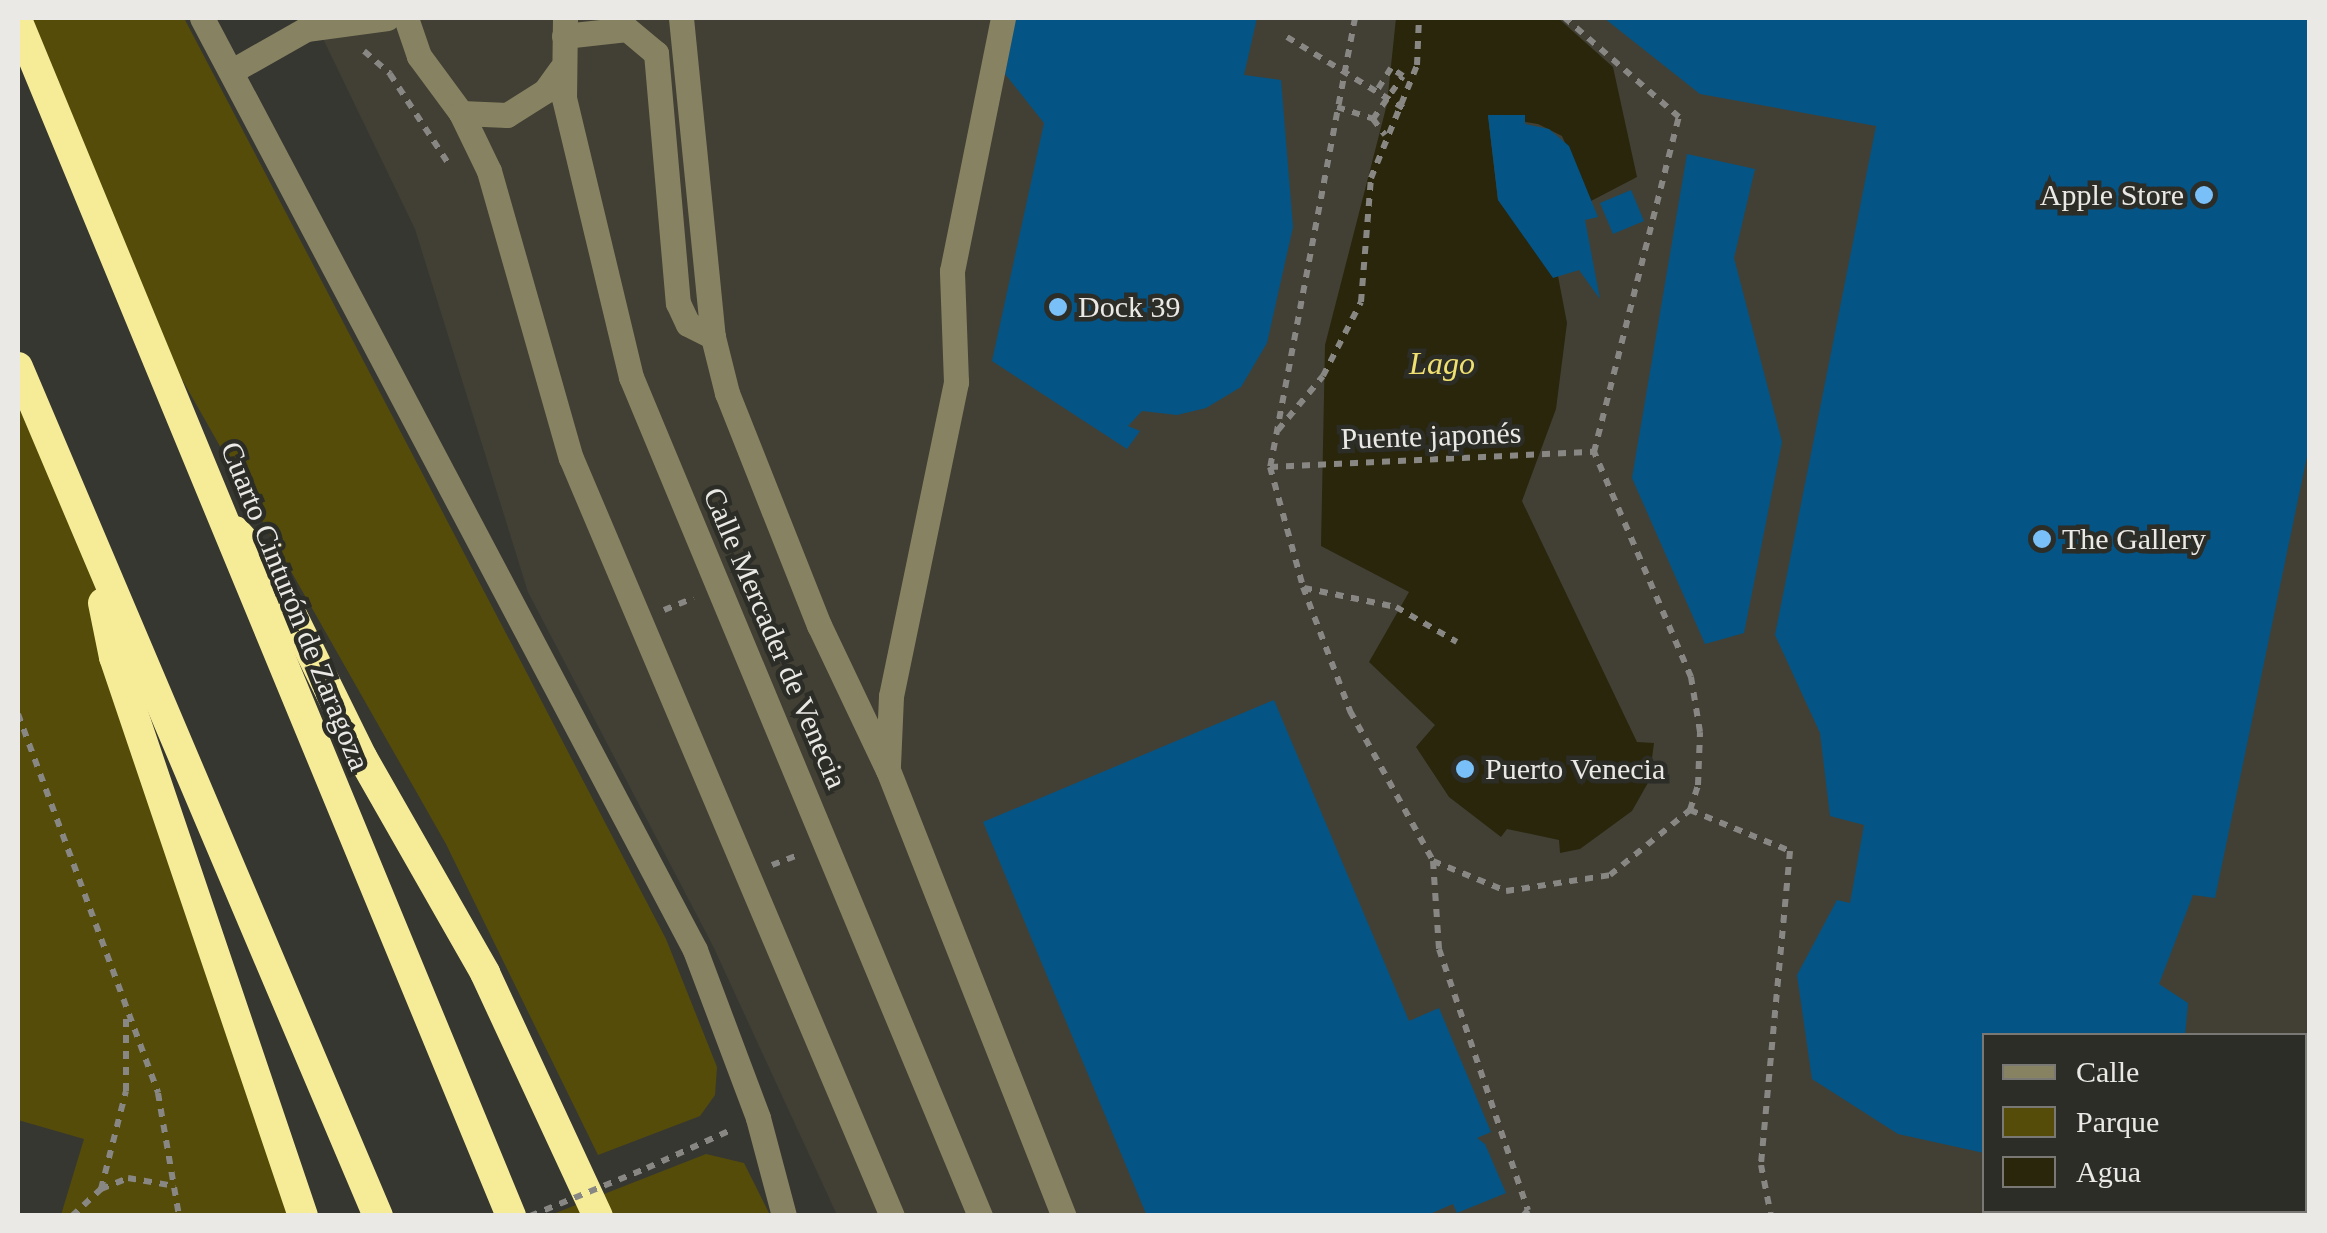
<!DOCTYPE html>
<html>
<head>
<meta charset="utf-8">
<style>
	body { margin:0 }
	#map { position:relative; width:2327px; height:1233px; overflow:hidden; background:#373732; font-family:"Times New Roman",serif }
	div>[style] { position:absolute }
	.built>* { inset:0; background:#424035 }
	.green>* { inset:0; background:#554c0a }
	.water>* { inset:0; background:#29260b }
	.building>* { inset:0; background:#045485 }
	.path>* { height:6px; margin-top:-3px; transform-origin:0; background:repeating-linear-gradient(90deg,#888783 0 8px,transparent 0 16px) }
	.minor>* { height:25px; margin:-12.5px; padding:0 12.5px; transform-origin:12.5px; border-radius:12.5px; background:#878362 }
	.highway>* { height:30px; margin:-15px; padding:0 15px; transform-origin:15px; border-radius:15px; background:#f6ec98 }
	.path-bridge>* { height:6px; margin-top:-3px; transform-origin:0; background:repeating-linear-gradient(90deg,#888783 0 8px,transparent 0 16px) }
	.dots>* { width:28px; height:28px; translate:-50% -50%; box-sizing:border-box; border:5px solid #2d2d28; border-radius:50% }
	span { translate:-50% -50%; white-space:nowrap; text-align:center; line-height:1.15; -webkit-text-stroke:9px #2d2d28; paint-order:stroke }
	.poi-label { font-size:30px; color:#eae9e6 }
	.right { translate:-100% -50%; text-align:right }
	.left { translate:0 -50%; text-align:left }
	.street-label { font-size:30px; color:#eae9e6 }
	.water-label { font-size:32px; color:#efe06f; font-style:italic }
	.frame { position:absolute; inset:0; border:20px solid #eae9e6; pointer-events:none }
	.legend { position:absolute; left:1982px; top:1033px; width:325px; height:180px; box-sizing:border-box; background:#2d2d28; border:2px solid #797874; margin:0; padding:12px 18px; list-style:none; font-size:30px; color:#eae9e6 }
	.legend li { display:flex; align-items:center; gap:20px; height:50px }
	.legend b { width:50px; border:2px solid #797874 }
</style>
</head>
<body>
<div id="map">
	<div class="built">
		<i style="clip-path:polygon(evenodd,313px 18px,2309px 18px,2309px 1215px,837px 1215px,713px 946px,528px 592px,415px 229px,313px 18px,1984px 1036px,2304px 1036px,2304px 1210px,1984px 1210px,1984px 1036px)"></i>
	</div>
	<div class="green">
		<i style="clip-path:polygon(18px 18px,184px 18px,666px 939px,717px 1067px,715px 1095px,700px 1116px,598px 1155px,446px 844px,117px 265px)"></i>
		<i style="clip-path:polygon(18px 367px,90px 541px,303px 1215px,61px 1215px,84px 1139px,18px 1120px)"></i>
		<i style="clip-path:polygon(706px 1154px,744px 1163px,770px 1215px,548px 1216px)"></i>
	</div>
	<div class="water">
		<i style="clip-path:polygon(1396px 18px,1558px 18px,1613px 67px,1637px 177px,1591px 201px,1562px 136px,1538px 124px,1488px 116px,1498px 200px,1558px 276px,1567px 323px,1556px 409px,1522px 501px,1637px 742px,1654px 743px,1649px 781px,1632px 811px,1580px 849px,1560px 853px,1559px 840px,1507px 829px,1501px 837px,1449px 797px,1416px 747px,1435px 725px,1369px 662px,1409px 592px,1321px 546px,1325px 345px,1387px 104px)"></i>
	</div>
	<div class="building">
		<i style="clip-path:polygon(1016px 18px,1257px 18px,1244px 75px,1281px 80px,1293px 227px,1267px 343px,1241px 387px,1206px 408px,1177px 415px,1142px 411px,1128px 426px,1140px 431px,1127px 449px,992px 361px,1044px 123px,1005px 74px)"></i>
		<i style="clip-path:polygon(1604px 18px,2310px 18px,2310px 442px,2215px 898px,2193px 895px,2159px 984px,2188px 1003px,2185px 1036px,1984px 1036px,1984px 1153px,1898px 1134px,1812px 1079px,1797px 975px,1837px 900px,1850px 903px,1864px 825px,1830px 816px,1820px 733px,1775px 635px,1876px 126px,1700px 94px)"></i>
		<i style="clip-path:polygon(1488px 115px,1525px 115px,1525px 124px,1549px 129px,1569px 146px,1598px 217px,1585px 220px,1600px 299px,1579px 270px,1553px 278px,1498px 200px)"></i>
		<i style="clip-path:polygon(1687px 154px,1755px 169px,1734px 258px,1782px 442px,1744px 633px,1705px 644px,1632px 478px)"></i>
		<i style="clip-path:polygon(1631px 190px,1644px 221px,1613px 234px,1600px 203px)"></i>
		<i style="clip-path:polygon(1274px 700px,1409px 1021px,1439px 1008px,1491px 1132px,1477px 1138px,1485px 1144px,1506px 1193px,1457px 1213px,1453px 1204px,1425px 1216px,1147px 1216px,983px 822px)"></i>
	</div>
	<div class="path">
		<i style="left:1355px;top:18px;width:457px;rotate:100.7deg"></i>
		<i style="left:1270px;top:467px;width:124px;rotate:74.6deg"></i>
		<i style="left:1303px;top:587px;width:133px;rotate:69.2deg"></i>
		<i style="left:1350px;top:711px;width:171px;rotate:61deg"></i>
		<i style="left:1433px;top:861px;width:79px;rotate:22.3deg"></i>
		<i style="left:1506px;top:891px;width:105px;rotate:-8.7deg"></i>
		<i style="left:1610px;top:875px;width:103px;rotate:-39.1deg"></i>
		<i style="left:1690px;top:810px;width:26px;rotate:-72deg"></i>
		<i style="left:1698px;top:785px;width:53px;rotate:-87.8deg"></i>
		<i style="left:1700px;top:732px;width:56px;rotate:-99.3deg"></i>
		<i style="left:1691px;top:677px;width:245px;rotate:-113.3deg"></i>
		<i style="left:1594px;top:452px;width:346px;rotate:-75.8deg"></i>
		<i style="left:1679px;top:117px;width:151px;rotate:-139deg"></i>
		<i style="left:364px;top:51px;width:35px;rotate:41deg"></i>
		<i style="left:390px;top:74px;width:106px;rotate:56.9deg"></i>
		<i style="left:1337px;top:107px;width:38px;rotate:18deg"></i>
		<i style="left:1373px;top:119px;width:20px;rotate:53deg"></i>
		<i style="left:1373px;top:119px;width:52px;rotate:-55.1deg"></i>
		<i style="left:1403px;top:76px;width:14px;rotate:-146deg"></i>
		<i style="left:1391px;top:68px;width:28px;rotate:122deg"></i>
		<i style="left:1278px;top:430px;width:70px;rotate:-50.2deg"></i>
		<i style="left:1323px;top:376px;width:83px;rotate:-62.8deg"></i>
		<i style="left:1361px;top:302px;width:124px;rotate:-85.4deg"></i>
		<i style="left:1371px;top:178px;width:122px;rotate:-67.8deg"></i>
		<i style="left:1417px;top:65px;width:47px;rotate:-87.6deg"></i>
		<i style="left:1270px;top:467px;width:324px;rotate:-2.7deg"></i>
		<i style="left:1304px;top:588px;width:94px;rotate:11.7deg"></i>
		<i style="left:1396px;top:607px;width:70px;rotate:29.8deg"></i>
		<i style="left:664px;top:610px;width:32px;rotate:-22deg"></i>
		<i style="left:18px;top:714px;width:404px;rotate:69.7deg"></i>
		<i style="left:158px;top:1093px;width:125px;rotate:80.3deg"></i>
		<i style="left:1690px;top:810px;width:108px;rotate:22.3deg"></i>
		<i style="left:1790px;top:851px;width:315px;rotate:95.3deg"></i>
		<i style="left:1761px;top:1165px;width:52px;rotate:78.9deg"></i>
		<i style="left:1433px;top:861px;width:88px;rotate:86.1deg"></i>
		<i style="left:1439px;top:949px;width:276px;rotate:71.2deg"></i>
		<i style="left:1528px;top:1210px;width:8px;rotate:130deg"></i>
		<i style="left:772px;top:865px;width:28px;rotate:-21deg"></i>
		<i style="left:647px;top:1168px;width:94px;rotate:-24.4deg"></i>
		<i style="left:101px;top:1189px;width:101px;rotate:-75.7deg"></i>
		<i style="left:126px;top:1091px;width:77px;rotate:-90deg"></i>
		<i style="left:72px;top:1216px;width:40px;rotate:-43deg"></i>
		<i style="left:101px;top:1189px;width:29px;rotate:-22deg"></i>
		<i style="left:128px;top:1178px;width:48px;rotate:9.7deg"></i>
	</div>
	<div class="minor">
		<i style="left:202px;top:18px;width:1054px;rotate:62.12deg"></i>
		<i style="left:695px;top:950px;width:179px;rotate:69.4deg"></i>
		<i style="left:758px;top:1118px;width:101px;rotate:75.1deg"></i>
		<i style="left:406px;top:18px;width:40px;rotate:71.1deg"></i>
		<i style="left:419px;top:56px;width:71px;rotate:53.6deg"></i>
		<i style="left:461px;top:113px;width:64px;rotate:64.2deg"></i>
		<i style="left:489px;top:171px;width:298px;rotate:74.1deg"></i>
		<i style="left:571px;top:458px;width:823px;rotate:67.05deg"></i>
		<i style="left:565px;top:18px;width:80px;rotate:90.7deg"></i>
		<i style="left:564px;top:98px;width:287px;rotate:76.5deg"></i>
		<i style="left:631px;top:377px;width:909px;rotate:67.41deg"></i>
		<i style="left:681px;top:18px;width:321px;rotate:84.3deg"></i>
		<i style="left:713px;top:337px;width:58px;rotate:76deg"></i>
		<i style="left:727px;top:393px;width:250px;rotate:68.4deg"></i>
		<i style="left:819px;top:625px;width:161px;rotate:64.6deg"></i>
		<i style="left:888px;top:770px;width:479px;rotate:68.5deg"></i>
		<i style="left:564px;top:36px;width:63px;rotate:-6.3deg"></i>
		<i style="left:627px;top:29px;width:38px;rotate:40deg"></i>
		<i style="left:656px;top:53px;width:251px;rotate:85deg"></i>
		<i style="left:678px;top:303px;width:23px;rotate:65deg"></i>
		<i style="left:688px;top:324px;width:28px;rotate:27deg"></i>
		<i style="left:232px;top:71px;width:85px;rotate:-29.6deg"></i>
		<i style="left:306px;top:29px;width:82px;rotate:-7.7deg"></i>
		<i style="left:461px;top:113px;width:46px;rotate:2.5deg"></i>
		<i style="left:507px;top:115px;width:45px;rotate:-32.3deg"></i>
		<i style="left:545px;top:91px;width:26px;rotate:-54deg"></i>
		<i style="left:888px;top:765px;width:69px;rotate:-87.5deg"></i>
		<i style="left:891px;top:696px;width:321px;rotate:-78.3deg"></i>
		<i style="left:956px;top:382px;width:111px;rotate:-92.1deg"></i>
		<i style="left:952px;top:271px;width:258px;rotate:-78.6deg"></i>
	</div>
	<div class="highway">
		<i style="left:18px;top:22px;width:1292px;rotate:67.56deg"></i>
		<i style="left:18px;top:367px;width:922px;rotate:67.02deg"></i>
		<i style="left:235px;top:531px;width:50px;rotate:47.4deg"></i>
		<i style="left:269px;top:568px;width:211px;rotate:63.8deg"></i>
		<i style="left:362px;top:757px;width:249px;rotate:60.3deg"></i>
		<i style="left:485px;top:973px;width:268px;rotate:65.1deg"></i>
		<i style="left:103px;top:603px;width:55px;rotate:78.5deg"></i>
		<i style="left:114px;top:657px;width:590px;rotate:71.32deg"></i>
	</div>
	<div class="path-bridge">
		<i style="left:1287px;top:37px;width:138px;rotate:31.4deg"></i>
		<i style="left:530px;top:1216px;width:126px;rotate:-22.3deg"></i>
	</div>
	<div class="dots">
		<i style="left:2204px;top:195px;background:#79bff8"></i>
		<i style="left:1058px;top:307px;background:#79bff8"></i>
		<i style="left:2042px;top:539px;background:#79bff8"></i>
		<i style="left:1465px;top:769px;background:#79bff8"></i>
	</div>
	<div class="poi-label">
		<span class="right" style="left:2184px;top:195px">Apple Store</span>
		<span class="left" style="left:1078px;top:307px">Dock 39</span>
		<span class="left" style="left:2062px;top:539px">The Gallery</span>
		<span class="left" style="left:1485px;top:769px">Puerto Venecia</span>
	</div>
	<div class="street-label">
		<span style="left:1431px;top:436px;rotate:-2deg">Puente japonés</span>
		<span style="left:295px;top:606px;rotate:68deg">Cuarto Cinturón de Zaragoza</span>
		<span style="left:775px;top:638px;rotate:67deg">Calle Mercader de Venecia</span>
	</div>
	<div class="water-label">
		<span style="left:1442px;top:363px">Lago</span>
	</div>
	<div class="frame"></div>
	<ul class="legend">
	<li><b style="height:12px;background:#878362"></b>Calle</li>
	<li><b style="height:28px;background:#554c0a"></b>Parque</li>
	<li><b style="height:28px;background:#29260b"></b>Agua</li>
	</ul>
</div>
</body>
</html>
